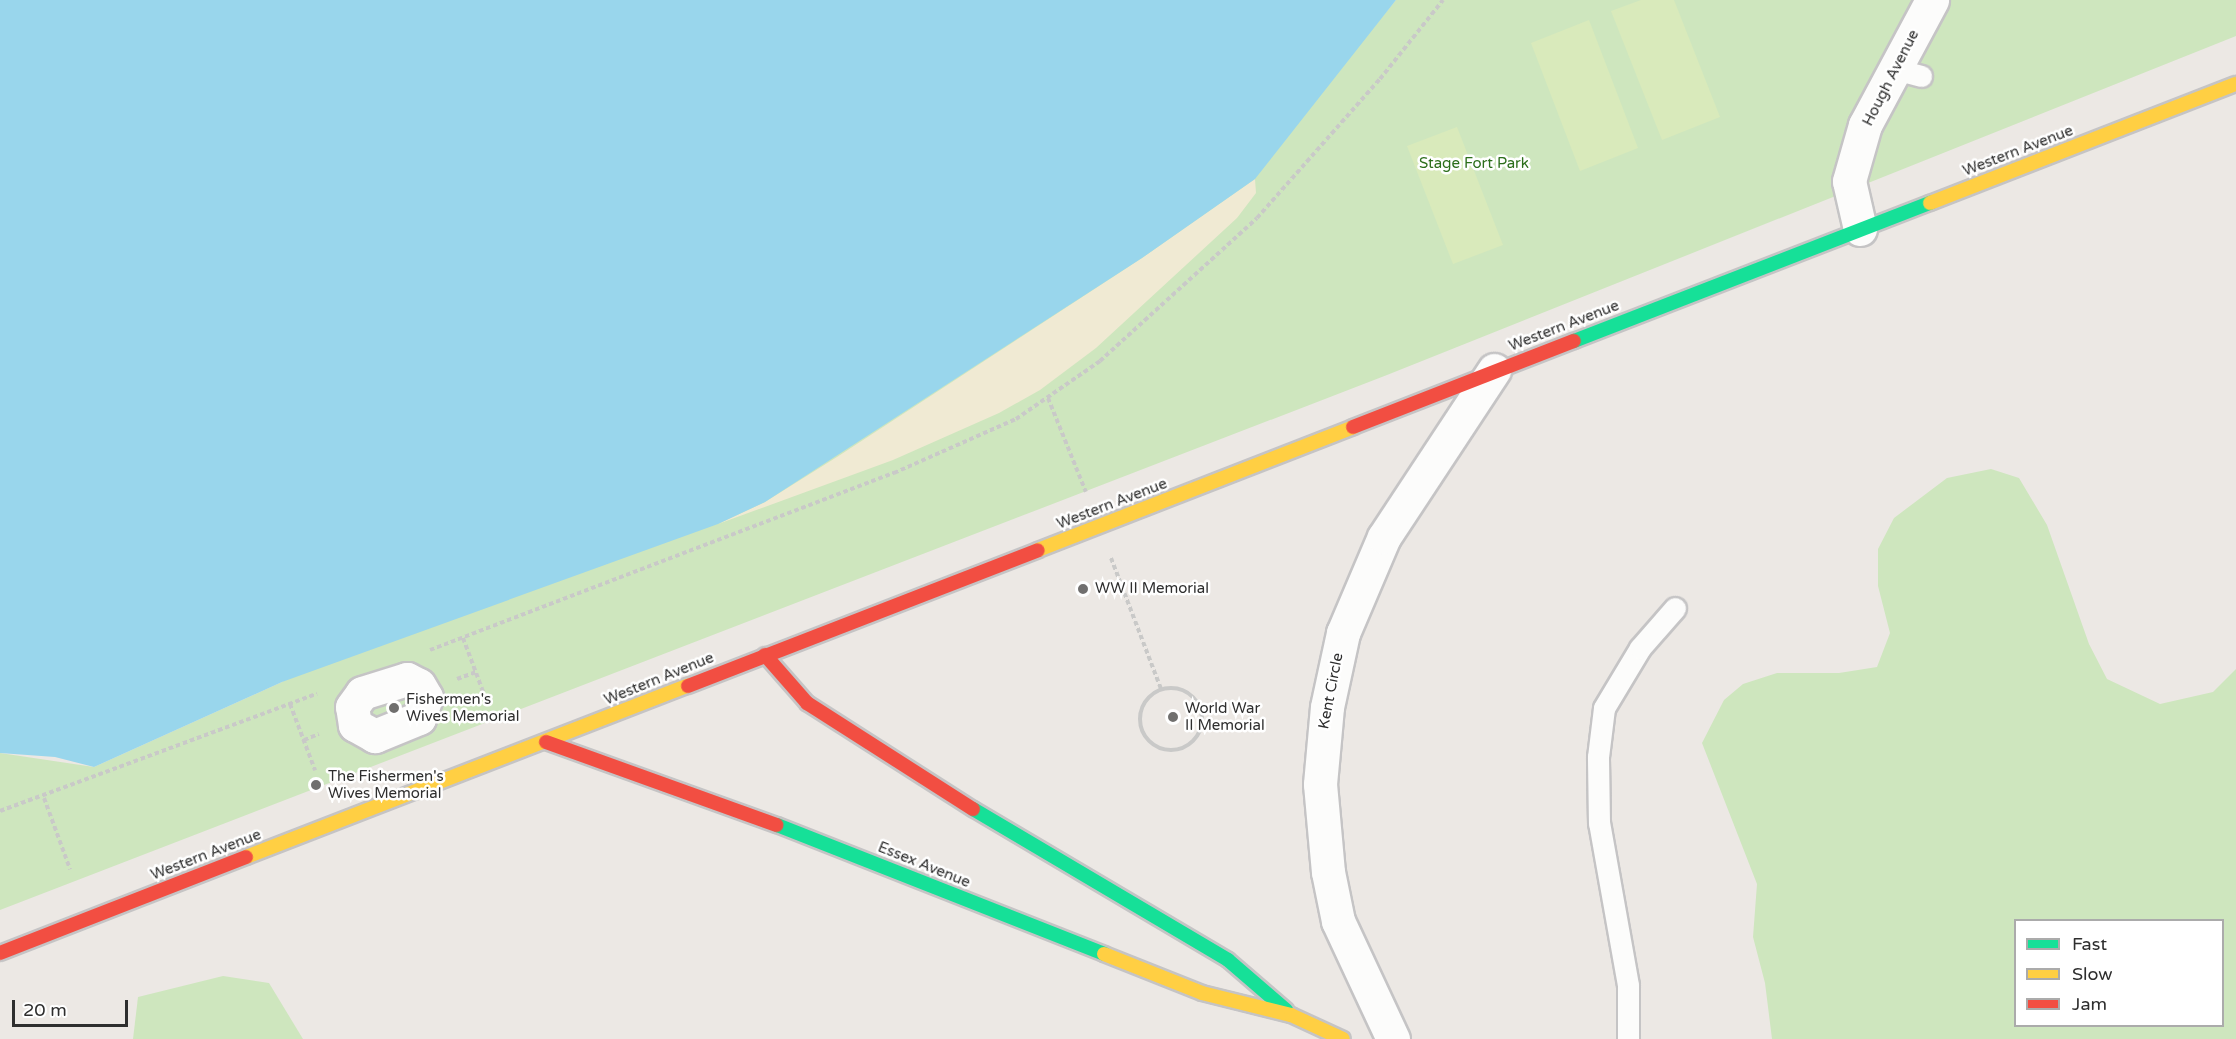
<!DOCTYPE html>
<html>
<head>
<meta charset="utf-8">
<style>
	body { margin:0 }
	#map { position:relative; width:2236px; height:1039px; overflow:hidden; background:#ece8e4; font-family:"Varela Round",sans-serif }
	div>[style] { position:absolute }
	.green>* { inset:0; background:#cee6be }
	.sand>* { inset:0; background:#f0ead3 }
	.pitch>* { inset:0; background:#d9eabb }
	.water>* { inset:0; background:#99d6ec }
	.path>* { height:4px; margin-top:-2px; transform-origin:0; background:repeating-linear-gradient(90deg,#c9c9c8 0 4.5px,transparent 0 7.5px) }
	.path>.ring { margin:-2px; padding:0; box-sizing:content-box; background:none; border:4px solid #c9c9c8; border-radius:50% }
	.roads { filter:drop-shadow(2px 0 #c5c4c5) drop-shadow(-2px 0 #c5c4c5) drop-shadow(0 2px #c5c4c5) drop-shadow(0 -2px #c5c4c5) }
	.lane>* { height:21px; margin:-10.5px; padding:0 10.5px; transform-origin:10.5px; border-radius:10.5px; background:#fcfcfb }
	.street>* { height:33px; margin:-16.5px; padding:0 16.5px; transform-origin:16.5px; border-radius:16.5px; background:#fcfcfb }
	.fast>* { height:14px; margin:-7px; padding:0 7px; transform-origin:7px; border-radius:7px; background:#16e098 }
	.slow>* { height:14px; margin:-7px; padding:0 7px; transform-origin:7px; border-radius:7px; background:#ffcf43 }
	.jam>* { height:14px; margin:-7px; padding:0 7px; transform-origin:7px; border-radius:7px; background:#f24e42 }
	.dots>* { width:16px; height:16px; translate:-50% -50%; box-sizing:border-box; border:3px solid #fff; border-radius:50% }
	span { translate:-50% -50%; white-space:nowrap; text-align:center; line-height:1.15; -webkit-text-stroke:5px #fff; paint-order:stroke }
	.street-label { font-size:15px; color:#2e2e2e }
	.park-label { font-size:15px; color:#2c6e1b }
	.poi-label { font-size:15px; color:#2e2e2e }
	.left { translate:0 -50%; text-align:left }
	.legend { position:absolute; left:2014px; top:919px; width:210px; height:108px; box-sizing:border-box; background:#fff; border:2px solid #ababab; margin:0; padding:8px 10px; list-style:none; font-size:18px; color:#2e2e2e }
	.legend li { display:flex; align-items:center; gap:12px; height:30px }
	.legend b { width:30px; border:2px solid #ababab }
	.scale { position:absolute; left:12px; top:1000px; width:116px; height:27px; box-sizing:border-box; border:3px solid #2e2e2e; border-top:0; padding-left:8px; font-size:18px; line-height:21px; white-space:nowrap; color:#2e2e2e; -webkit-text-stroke:4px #fff; paint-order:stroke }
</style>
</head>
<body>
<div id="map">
	<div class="green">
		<i style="clip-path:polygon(1396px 0,2236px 0,2236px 36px,1387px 375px,0 910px,0 753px,94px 767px,282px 682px,1331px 79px)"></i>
		<i style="clip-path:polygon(evenodd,1991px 469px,2019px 478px,2047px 525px,2089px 644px,2107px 679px,2160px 704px,2213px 692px,2236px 669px,2236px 1039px,1772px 1039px,1765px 983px,1753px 937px,1757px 884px,1702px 743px,1724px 700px,1743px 684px,1777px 673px,1839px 673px,1877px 667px,1890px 633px,1878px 586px,1878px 549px,1894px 518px,1947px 478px,1991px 469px,2016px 920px,2222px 920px,2222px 1026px,2016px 1026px,2016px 920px)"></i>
		<i style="clip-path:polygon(223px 976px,269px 983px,303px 1039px,133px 1039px,138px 997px)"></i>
	</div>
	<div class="sand">
		<i style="clip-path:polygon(1255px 179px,1256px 193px,1237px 218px,1096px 348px,1040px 390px,999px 413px,893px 460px,718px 524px,765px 502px,837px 457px,1142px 258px)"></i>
	</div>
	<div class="pitch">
		<i style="clip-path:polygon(1641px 0,1674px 0,1720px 117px,1662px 140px,1611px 11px)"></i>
		<i style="clip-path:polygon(1589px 20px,1638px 148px,1580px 171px,1531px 43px)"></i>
		<i style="clip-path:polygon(1457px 127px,1503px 245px,1453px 264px,1407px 146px)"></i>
	</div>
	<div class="water">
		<i style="clip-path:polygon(0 0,1396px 0,1255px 179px,1142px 258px,765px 502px,718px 524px,282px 682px,94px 767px,55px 757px,0 753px)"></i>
	</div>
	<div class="path">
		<i style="left:1048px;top:398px;width:101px;rotate:68deg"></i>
		<i style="left:1111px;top:558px;width:140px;rotate:69.1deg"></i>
		<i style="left:463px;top:638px;width:72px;rotate:69.5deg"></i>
		<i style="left:430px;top:650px;width:497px;rotate:-20.9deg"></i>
		<i style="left:894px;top:473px;width:133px;rotate:-23.9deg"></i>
		<i style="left:1016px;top:419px;width:102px;rotate:-34.6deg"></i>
		<i style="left:1100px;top:361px;width:212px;rotate:-42.3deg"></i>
		<i style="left:1257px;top:218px;width:186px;rotate:-48.5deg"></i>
		<i style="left:1380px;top:79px;width:101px;rotate:-51.4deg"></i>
		<i style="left:457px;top:679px;width:20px;rotate:-20deg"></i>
		<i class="ring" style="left:1140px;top:688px;width:58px;height:58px"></i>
		<i style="left:290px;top:704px;width:71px;rotate:69.3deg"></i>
		<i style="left:304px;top:740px;width:16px;rotate:-22deg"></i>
		<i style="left:44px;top:798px;width:76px;rotate:69.9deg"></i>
		<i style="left:0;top:811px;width:338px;rotate:-20.3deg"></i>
	</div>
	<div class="roads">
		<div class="lane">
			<i style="left:1895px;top:69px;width:27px;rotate:15deg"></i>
			<i style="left:1628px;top:1039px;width:54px;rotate:-90deg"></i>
			<i style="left:1628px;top:985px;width:165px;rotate:-100.1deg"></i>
			<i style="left:1599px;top:823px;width:66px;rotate:-90.9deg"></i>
			<i style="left:1598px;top:757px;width:49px;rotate:-83deg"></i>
			<i style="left:1604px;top:708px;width:70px;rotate:-59deg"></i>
			<i style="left:1640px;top:648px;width:53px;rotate:-48.8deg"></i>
		</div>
		<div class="street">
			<i style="left:1860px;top:229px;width:49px;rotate:-102.9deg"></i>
			<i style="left:1849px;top:181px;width:58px;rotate:-74.1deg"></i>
			<i style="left:1865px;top:125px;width:142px;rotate:-61.8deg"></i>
			<i style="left:407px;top:679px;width:13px;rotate:27deg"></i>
			<i style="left:419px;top:685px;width:14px;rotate:60deg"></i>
			<i style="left:426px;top:697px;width:22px;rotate:108deg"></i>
			<i style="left:419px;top:718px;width:48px;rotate:157.8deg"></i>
			<i style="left:375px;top:736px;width:23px;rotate:-151deg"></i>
			<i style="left:355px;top:725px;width:18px;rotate:-99deg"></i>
			<i style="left:352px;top:707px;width:17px;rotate:-54deg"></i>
			<i style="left:362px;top:693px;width:47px;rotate:-17.3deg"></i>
			<i style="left:1393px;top:1039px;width:130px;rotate:-115deg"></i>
			<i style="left:1338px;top:921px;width:50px;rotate:-101.5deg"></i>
			<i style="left:1328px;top:872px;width:88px;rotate:-95.2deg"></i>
			<i style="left:1320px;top:784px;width:77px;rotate:-84.8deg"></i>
			<i style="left:1327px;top:707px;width:76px;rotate:-77.8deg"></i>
			<i style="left:1343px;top:633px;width:104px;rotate:-66.9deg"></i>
			<i style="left:1384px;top:537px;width:200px;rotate:-56.6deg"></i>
		</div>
		<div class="fast">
			<i style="left:1574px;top:341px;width:382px;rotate:-21.2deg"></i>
			<i style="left:973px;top:809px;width:296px;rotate:30.6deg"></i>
			<i style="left:1228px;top:960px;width:77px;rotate:40.8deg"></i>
			<i style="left:777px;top:825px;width:352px;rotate:21.5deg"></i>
		</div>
		<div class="slow">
			<i style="left:1930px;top:203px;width:328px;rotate:-21.3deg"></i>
			<i style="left:1038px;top:550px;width:338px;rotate:-21.3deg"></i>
			<i style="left:246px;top:857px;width:474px;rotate:-21.2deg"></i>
			<i style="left:1104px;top:954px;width:105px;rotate:21.7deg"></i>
			<i style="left:1202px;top:993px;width:92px;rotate:13.9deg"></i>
			<i style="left:1291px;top:1015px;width:57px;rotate:24.8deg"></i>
		</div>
		<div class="jam">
			<i style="left:1353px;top:427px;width:237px;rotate:-21.3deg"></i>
			<i style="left:765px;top:655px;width:64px;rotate:48.8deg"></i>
			<i style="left:807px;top:703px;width:197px;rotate:32.6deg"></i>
			<i style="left:688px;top:686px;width:375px;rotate:-21.2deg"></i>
			<i style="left:546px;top:742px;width:245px;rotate:19.8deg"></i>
			<i style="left:0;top:953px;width:264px;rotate:-21.3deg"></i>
		</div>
	</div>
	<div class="dots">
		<i style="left:1083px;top:589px;background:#706f6e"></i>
		<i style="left:394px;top:708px;background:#706f6e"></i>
		<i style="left:1173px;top:717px;background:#706f6e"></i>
		<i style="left:316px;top:785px;background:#706f6e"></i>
	</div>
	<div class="street-label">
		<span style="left:1891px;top:78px;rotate:-63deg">Hough Avenue</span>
		<span style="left:2018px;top:151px;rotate:-21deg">Western Avenue</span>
		<span style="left:1564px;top:326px;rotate:-21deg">Western Avenue</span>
		<span style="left:1112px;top:504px;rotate:-21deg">Western Avenue</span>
		<span style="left:659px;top:679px;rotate:-22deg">Western Avenue</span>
		<span style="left:1331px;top:691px;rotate:-79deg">Kent Circle</span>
		<span style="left:206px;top:855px;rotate:-21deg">Western Avenue</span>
		<span style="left:924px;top:865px;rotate:22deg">Essex Avenue</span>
	</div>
	<div class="park-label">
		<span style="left:1474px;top:164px">Stage Fort Park</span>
	</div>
	<div class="poi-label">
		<span class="left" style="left:1095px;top:589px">WW II Memorial</span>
		<span class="left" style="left:406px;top:708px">Fishermen's<br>Wives Memorial</span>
		<span class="left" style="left:1185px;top:717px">World War<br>II Memorial</span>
		<span class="left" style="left:328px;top:785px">The Fishermen's<br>Wives Memorial</span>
	</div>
	<ul class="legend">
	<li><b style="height:8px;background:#16e098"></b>Fast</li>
	<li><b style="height:8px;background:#ffcf43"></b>Slow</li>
	<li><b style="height:8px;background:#f24e42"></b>Jam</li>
	</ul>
	<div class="scale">20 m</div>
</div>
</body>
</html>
